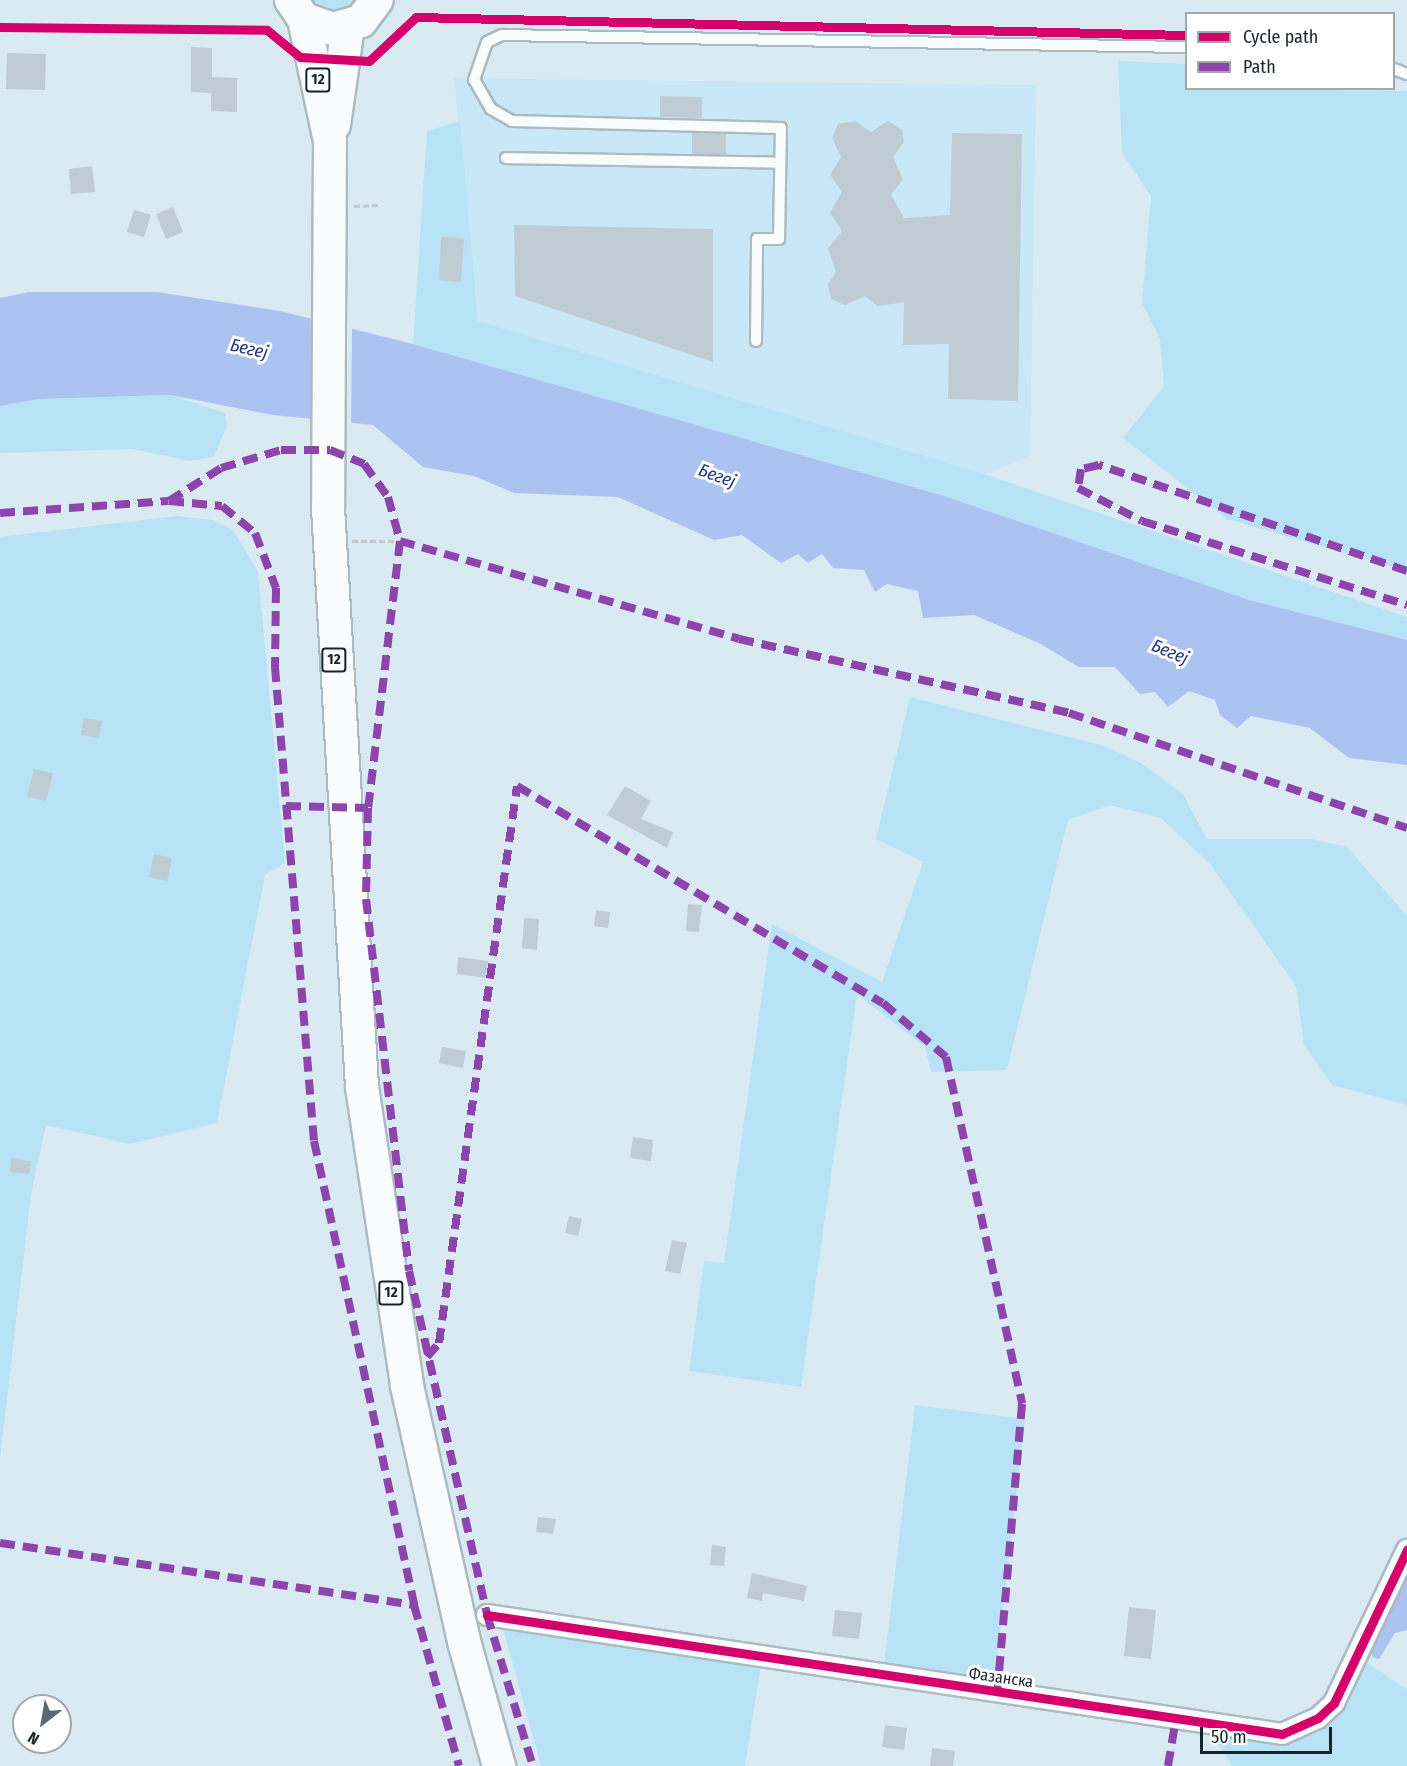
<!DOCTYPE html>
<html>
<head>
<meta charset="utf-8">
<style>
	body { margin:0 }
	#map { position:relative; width:1407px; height:1766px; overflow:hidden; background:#daeaf2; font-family:"Fira Sans Condensed",sans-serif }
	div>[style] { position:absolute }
	.built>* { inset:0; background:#c8e8f8 }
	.green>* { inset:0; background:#b8e3f6 }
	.water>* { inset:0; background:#acc2f1 }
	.pier>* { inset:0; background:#daeaf2 }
	.building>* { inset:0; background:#c0ccd4 }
	.path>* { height:3px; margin-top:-1.5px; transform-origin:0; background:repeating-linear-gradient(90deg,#c4cacc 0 6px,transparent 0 9px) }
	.roads { filter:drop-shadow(2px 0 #acbac1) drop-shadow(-2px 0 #acbac1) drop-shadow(0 2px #acbac1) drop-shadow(0 -2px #acbac1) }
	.service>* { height:10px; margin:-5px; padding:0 5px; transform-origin:5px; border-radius:5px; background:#f9fcfd }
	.minor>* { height:20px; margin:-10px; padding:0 10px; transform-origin:10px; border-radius:10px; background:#f9fcfd }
	.primary>* { height:32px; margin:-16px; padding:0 16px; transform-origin:16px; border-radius:16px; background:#f9fcfd }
	.quiet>* { height:8px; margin-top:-4px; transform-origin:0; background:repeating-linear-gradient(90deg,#8e44ad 0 15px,transparent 0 23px) }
	.cycleway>* { height:9px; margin:-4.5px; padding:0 4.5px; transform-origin:4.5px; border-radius:4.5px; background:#d6006c }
	span { translate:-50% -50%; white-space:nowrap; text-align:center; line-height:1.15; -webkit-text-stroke:6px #fff; paint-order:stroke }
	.shield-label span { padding:2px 4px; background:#fff; border:2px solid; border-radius:4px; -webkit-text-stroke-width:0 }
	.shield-label { font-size:15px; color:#16242a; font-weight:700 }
	.street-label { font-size:16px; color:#16242a }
	.water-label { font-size:18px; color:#22377f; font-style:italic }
	.legend { position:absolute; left:1185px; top:12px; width:210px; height:78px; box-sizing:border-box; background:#fff; border:2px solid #a2a7aa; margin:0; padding:8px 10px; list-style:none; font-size:18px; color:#16242a }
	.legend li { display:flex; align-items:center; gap:12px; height:30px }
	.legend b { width:30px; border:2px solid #a2a7aa }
	.north { position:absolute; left:12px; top:1694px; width:60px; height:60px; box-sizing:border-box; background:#fff; border:2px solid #a2a7aa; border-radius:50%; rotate:211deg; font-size:16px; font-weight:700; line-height:24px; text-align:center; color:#16242a }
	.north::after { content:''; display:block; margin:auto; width:21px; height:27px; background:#5b6970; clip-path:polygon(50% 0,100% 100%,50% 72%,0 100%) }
	.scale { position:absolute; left:1200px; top:1727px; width:132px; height:27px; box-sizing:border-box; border:3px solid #16242a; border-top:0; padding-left:8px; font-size:18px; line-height:21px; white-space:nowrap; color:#16242a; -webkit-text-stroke:4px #fff; paint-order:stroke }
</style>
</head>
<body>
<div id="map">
	<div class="built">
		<i style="clip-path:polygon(454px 78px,1036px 85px,1030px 457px,984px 474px,477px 321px)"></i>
	</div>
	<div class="green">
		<i style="clip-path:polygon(311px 0,360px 0,338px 12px)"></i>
		<i style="clip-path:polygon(1118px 61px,1186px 64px,1186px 88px,1407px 91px,1407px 571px,1227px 519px,1123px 438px,1164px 386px,1160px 339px,1142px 303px,1151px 196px,1122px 153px)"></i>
		<i style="clip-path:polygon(460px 121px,478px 321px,984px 474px,1407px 617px,1407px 640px,1249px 600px,413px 344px,427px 131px)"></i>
		<i style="clip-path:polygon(170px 395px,225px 413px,227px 426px,214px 457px,190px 461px,132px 449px,0 453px,0 406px,39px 399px)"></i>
		<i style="clip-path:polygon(177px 516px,213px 520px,233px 530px,258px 571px,285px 863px,265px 875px,217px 1123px,130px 1144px,46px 1125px,31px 1194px,0 1459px,0 537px)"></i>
		<i style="clip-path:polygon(910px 697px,1101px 745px,1141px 763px,1183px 794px,1207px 839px,1311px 839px,1347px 847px,1407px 916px,1407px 1105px,1332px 1085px,1304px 1045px,1296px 986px,1210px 864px,1161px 818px,1110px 805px,1068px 820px,1007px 1070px,931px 1072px,925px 1047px,857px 994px,801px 1387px,689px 1371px,704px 1261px,724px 1263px,772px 924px,882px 982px,923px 862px,876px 839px)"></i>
		<i style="clip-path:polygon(915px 1405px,1025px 1419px,994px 1686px,884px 1665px)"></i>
		<i style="clip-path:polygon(502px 1625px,761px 1666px,745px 1766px,541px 1766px)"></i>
		<i style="clip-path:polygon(1366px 1662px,1407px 1689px,1407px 1766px,1232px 1766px,1213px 1737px,1271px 1740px,1323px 1720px)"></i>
	</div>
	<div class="water">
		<i style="clip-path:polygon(29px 292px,157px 292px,280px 311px,413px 344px,944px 496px,1249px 600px,1407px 640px,1407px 765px,1349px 758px,1310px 728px,1251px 716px,1237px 728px,1220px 715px,1215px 700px,1189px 691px,1168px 707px,1155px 692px,1140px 694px,1115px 667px,1079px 667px,1041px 644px,974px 615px,923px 618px,918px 591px,887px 584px,875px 592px,864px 570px,833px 568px,822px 554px,808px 563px,798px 554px,781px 563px,742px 535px,714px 540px,618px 497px,514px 493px,474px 476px,423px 467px,373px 425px,273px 415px,170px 395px,39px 399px,0 406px,0 298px)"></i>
		<i style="clip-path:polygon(1407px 1572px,1407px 1630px,1395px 1633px,1379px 1659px,1372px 1657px,1372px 1630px)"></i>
	</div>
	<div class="pier">
		<i style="clip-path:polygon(320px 318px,352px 326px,351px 426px,319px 423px)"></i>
	</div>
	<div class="building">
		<i style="clip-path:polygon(191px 47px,212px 48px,212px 77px,237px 78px,237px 112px,211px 111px,211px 93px,191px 92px)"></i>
		<i style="clip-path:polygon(7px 53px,46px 54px,45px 90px,6px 89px)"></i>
		<i style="clip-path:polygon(660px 96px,702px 97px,702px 118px,660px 117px)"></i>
		<i style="clip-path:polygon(855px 121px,871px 132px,888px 121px,902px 130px,904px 142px,893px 157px,903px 179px,891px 195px,904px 218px,950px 215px,952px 133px,1022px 134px,1018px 401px,948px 399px,949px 344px,903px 345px,904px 302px,878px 306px,865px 296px,845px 305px,831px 299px,828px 284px,836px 272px,828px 248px,842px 231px,830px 213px,842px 192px,830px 175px,841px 157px,832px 138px,838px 124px)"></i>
		<i style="clip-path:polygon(692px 133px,726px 134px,726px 154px,692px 154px)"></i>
		<i style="clip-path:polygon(92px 166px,95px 192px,71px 194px,69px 169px)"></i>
		<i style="clip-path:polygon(173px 207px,183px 232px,166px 239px,156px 214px)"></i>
		<i style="clip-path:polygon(134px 210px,151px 215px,144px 237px,127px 232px)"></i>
		<i style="clip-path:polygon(514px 225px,713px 229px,713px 362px,515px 296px)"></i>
		<i style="clip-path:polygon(441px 237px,464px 238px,461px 282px,439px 280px)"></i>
		<i style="clip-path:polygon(84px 718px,102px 721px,99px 738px,81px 735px)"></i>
		<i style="clip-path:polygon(34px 769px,53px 773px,46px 801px,27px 796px)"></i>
		<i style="clip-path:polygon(625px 786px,651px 801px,641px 819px,673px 832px,667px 848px,607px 815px)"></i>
		<i style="clip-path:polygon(154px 854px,172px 858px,167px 881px,149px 877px)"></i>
		<i style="clip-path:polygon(688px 904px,702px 905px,699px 932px,686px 931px)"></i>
		<i style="clip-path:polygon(596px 910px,610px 912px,608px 928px,594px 926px)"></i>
		<i style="clip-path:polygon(524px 918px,539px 919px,537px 950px,522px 948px)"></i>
		<i style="clip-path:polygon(458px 957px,488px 961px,486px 978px,457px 974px)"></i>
		<i style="clip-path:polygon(442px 1047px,466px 1051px,463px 1068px,439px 1063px)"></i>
		<i style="clip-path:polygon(633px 1137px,653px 1140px,651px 1161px,630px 1158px)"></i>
		<i style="clip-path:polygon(11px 1158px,31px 1161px,29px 1174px,10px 1172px)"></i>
		<i style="clip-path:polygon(569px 1216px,582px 1219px,578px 1236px,565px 1233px)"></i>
		<i style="clip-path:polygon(672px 1240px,687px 1243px,680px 1274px,665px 1271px)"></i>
		<i style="clip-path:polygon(538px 1517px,556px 1519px,553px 1534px,536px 1532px)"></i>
		<i style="clip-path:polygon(712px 1545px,726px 1547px,724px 1566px,710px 1565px)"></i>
		<i style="clip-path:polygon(752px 1573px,807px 1586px,804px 1601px,763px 1593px,762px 1601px,747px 1598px)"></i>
		<i style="clip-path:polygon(1129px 1607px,1156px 1610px,1151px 1659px,1124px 1656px)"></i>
		<i style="clip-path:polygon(835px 1610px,862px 1613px,859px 1639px,832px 1636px)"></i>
		<i style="clip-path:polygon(885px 1725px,907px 1728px,904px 1750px,882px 1747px)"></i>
		<i style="clip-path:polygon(932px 1748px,955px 1751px,953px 1766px,930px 1766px)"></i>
	</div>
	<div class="path">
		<i style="left:354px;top:206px;width:27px;rotate:-2deg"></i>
		<i style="left:352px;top:541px;width:48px"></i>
	</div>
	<div class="roads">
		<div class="service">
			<i style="left:1394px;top:69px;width:14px;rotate:21deg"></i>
			<i style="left:506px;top:158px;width:274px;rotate:1deg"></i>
			<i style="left:756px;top:341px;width:102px;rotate:-89.4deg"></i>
			<i style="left:757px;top:239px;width:22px"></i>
			<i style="left:779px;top:239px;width:111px;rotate:-89deg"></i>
			<i style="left:781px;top:128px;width:269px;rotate:-178.5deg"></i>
			<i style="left:512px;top:121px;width:24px;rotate:-150deg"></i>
			<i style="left:491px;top:109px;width:34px;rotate:-120deg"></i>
			<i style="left:474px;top:80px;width:40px;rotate:-71.1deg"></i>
			<i style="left:487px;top:42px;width:17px;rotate:-25deg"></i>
			<i style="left:502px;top:35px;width:684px;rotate:1.01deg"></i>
		</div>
		<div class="minor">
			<i style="left:487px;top:1615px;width:804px;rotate:8.51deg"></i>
			<i style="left:1282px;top:1734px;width:39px;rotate:-24deg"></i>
			<i style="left:1318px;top:1718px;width:22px;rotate:-43deg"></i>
			<i style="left:1334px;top:1703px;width:170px;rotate:-64.5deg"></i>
		</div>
		<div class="primary">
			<i style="left:291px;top:0;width:23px;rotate:56deg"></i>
			<i style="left:304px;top:19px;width:31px;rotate:19deg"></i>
			<i style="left:333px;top:29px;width:29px;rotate:-16deg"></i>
			<i style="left:361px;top:21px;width:26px;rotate:-53deg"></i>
			<i style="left:304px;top:19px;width:125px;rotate:78deg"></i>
			<i style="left:330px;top:141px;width:367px;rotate:90.3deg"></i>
			<i style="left:328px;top:508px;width:580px;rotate:86.64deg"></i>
			<i style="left:362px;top:1087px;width:302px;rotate:81.4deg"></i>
			<i style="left:407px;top:1386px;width:265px;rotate:77.4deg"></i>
			<i style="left:465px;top:1645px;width:126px;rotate:74.3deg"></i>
			<i style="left:334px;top:125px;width:99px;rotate:-81.9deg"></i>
		</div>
	</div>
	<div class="quiet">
		<i style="left:169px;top:501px;width:53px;rotate:5.4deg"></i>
		<i style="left:222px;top:506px;width:43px;rotate:39.3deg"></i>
		<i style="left:255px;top:533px;width:59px;rotate:69.1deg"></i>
		<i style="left:276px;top:588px;width:79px;rotate:90.7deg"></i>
		<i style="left:275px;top:667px;width:476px;rotate:85.3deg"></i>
		<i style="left:314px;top:1141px;width:475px;rotate:77.8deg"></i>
		<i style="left:414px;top:1605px;width:167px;rotate:74.4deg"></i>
		<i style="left:0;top:513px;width:169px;rotate:-4.1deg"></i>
		<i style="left:169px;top:501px;width:62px;rotate:-32.4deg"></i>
		<i style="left:221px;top:468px;width:63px;rotate:-16.7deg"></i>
		<i style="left:281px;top:450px;width:49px"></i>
		<i style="left:330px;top:450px;width:37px;rotate:22deg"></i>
		<i style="left:364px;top:464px;width:41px;rotate:54deg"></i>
		<i style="left:388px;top:497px;width:46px;rotate:74.7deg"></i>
		<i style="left:400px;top:541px;width:353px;rotate:16.1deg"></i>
		<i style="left:739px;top:639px;width:338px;rotate:12.6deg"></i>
		<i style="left:1069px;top:713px;width:357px;rotate:18.8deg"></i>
		<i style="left:400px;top:541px;width:269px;rotate:96.8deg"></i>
		<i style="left:368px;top:808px;width:91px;rotate:91.3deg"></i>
		<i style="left:366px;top:899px;width:374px;rotate:83.4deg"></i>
		<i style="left:409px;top:1271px;width:353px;rotate:77.2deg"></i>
		<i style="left:487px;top:1615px;width:158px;rotate:73.1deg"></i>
		<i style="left:1407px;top:571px;width:326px;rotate:-161deg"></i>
		<i style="left:1099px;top:465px;width:18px;rotate:167deg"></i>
		<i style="left:1081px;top:469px;width:19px;rotate:99deg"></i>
		<i style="left:1078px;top:488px;width:72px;rotate:27.3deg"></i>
		<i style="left:1142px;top:521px;width:278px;rotate:17.6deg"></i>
		<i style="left:286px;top:806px;width:82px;rotate:1.4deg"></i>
		<i style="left:427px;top:1357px;width:18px;rotate:-49deg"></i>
		<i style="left:439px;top:1343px;width:562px;rotate:-82.03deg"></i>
		<i style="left:517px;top:786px;width:425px;rotate:30.7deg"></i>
		<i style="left:883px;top:1003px;width:83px;rotate:40.6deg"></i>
		<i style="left:946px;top:1057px;width:355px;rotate:77.6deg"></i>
		<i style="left:1022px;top:1404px;width:290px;rotate:94.9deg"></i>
		<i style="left:0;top:1543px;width:419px;rotate:8.5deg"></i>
		<i style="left:1168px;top:1766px;width:49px;rotate:-80.5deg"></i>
	</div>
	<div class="cycleway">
		<i style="left:0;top:27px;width:267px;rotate:0.6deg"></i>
		<i style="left:267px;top:30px;width:43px;rotate:39.3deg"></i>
		<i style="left:300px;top:57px;width:69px;rotate:3.3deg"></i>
		<i style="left:369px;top:61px;width:64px;rotate:-43.1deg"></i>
		<i style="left:416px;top:17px;width:770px;rotate:1.34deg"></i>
		<i style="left:487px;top:1615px;width:804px;rotate:8.51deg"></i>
		<i style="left:1282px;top:1734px;width:39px;rotate:-24deg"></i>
		<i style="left:1318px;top:1718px;width:22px;rotate:-43deg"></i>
		<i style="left:1334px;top:1703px;width:170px;rotate:-64.5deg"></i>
	</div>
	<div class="shield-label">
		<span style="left:318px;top:80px">12</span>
		<span style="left:334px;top:660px">12</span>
		<span style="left:391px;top:1293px">12</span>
	</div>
	<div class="street-label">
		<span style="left:1001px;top:1678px;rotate:8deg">Фазанска</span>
	</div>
	<div class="water-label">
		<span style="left:249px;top:349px;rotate:13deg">Бегеј</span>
		<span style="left:717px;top:476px;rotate:20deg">Бегеј</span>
		<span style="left:1170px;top:652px;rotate:22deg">Бегеј</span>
	</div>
	<ul class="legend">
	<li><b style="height:8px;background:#d6006c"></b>Cycle path</li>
	<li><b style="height:8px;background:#8e44ad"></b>Path</li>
	</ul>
	<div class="north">N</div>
	<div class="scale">50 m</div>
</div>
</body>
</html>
